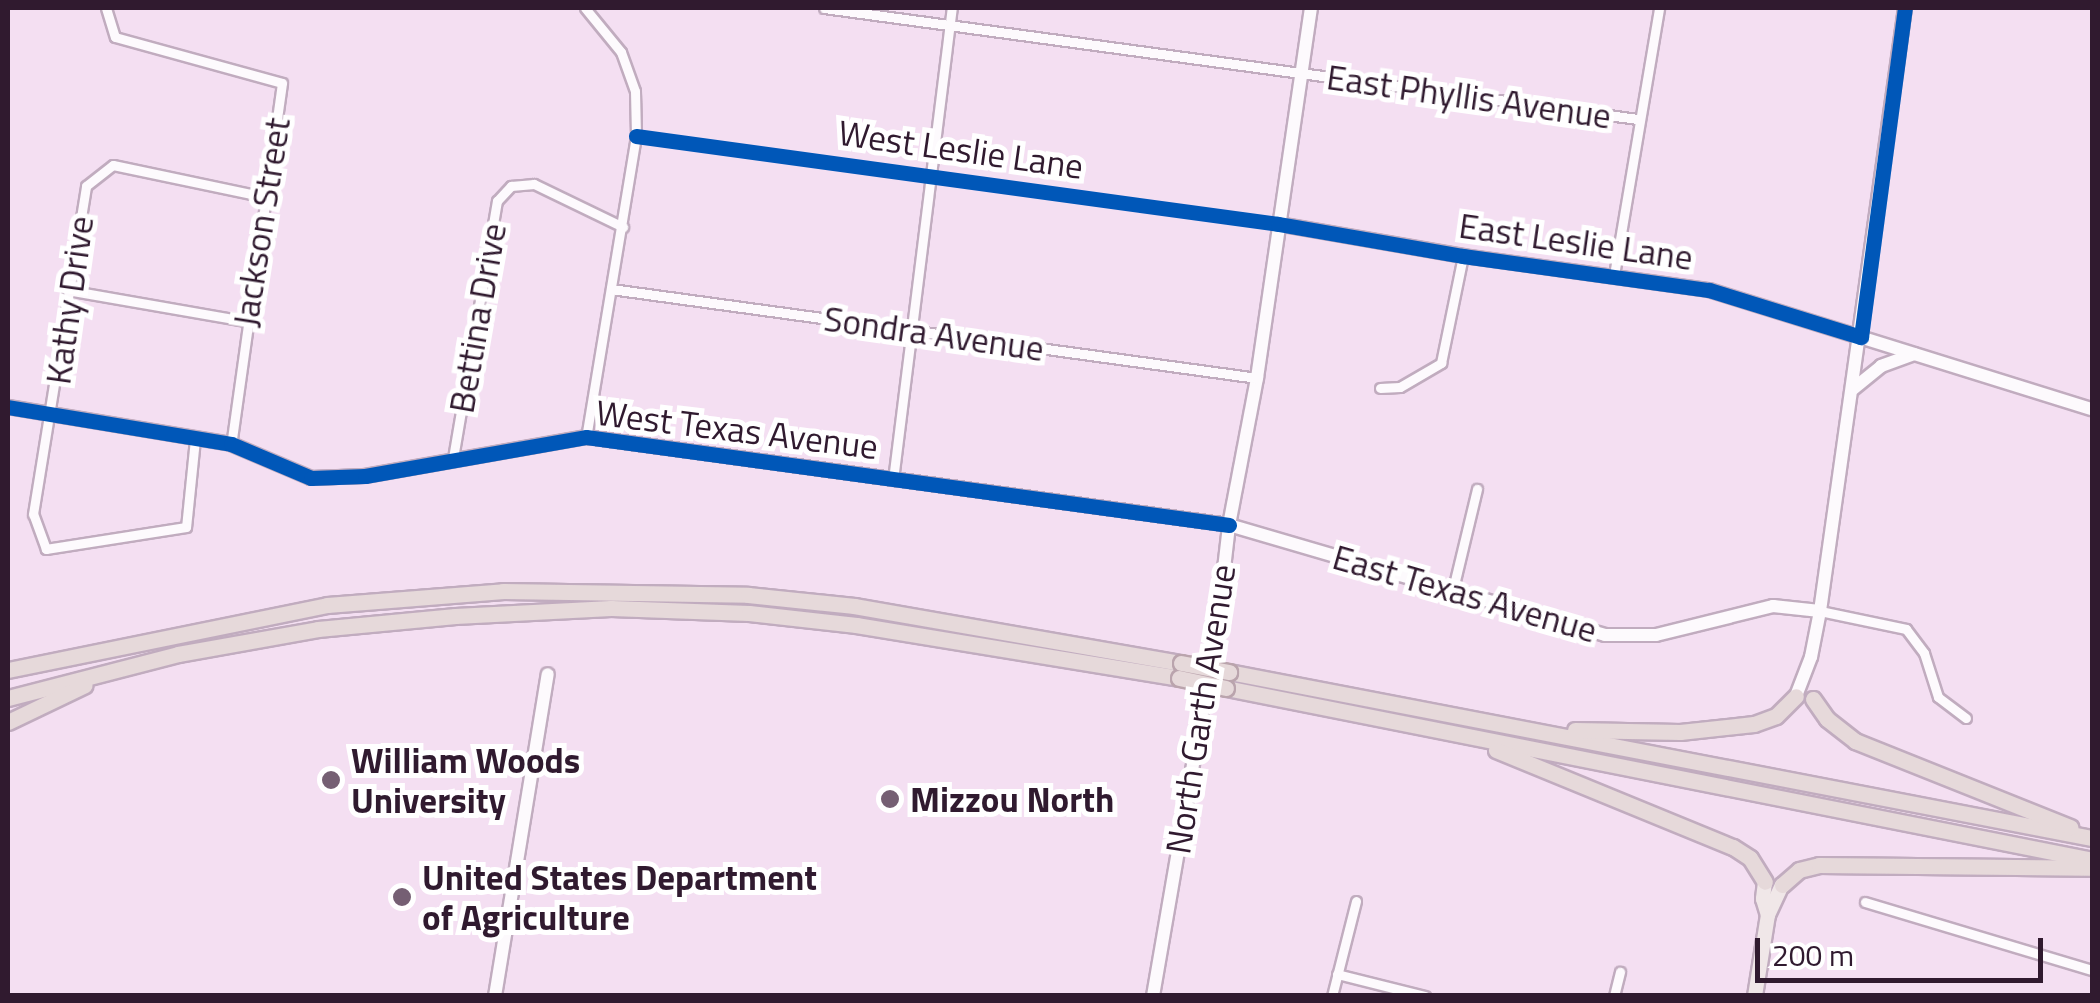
<!DOCTYPE html>
<html>
<head>
<meta charset="utf-8">
<style>
	body { margin:0 }
	#map { position:relative; width:2100px; height:1003px; overflow:hidden; background:#f4dff2; font-family:"Titillium Web",sans-serif }
	div>[style] { position:absolute }
	.roads { filter:drop-shadow(2px 0 #c1acbf) drop-shadow(-2px 0 #c1acbf) drop-shadow(0 2px #c1acbf) drop-shadow(0 -2px #c1acbf) }
	.street>* { height:9px; margin:-4.5px; padding:0 4.5px; transform-origin:4.5px; border-radius:4.5px; background:#fdfafd }
	.secondary>* { height:12px; margin:-6px; padding:0 6px; transform-origin:6px; border-radius:6px; background:#fdfafd }
	.primary>* { height:14px; margin:-7px; padding:0 7px; transform-origin:7px; border-radius:7px; background:#f0e7e8 }
	.highway>* { height:15px; margin:-7.5px; padding:0 7.5px; transform-origin:7.5px; border-radius:7.5px; background:#e6d9da }
	.bridges { filter:drop-shadow(2px 0 #baa4ad) drop-shadow(-2px 0 #baa4ad) drop-shadow(0 2px #baa4ad) drop-shadow(0 -2px #baa4ad) }
	.highway-bridge>* { height:15px; margin:-7.5px; padding:0 7.5px; transform-origin:7.5px; border-radius:7.5px; background:#e6d9da }
	.cycleway>* { height:15px; margin:-7.5px; padding:0 7.5px; transform-origin:7.5px; border-radius:7.5px; background:#0057b8 }
	.dots>* { width:28px; height:28px; translate:-50% -50%; box-sizing:border-box; border:5px solid #fff; border-radius:50% }
	span { translate:-50% -50%; white-space:nowrap; text-align:center; line-height:1.15; -webkit-text-stroke:10px #fff; paint-order:stroke }
	.street-label { font-size:35px; color:#301a2f }
	.poi-label { font-size:35px; color:#301a2f; font-weight:700 }
	.left { translate:0 -50%; text-align:left }
	.frame { position:absolute; inset:0; border:10px solid #301a2f; pointer-events:none }
	.scale { position:absolute; left:1755px; top:938px; width:288px; height:45px; box-sizing:border-box; border:5px solid #301a2f; border-top:0; padding-left:12px; font-size:30px; line-height:35px; white-space:nowrap; color:#301a2f; -webkit-text-stroke:8px #fff; paint-order:stroke }
</style>
</head>
<body>
<div id="map">
	<div class="roads">
		<div class="street">
			<i style="left:106px;top:8px;width:30px;rotate:73deg"></i>
			<i style="left:115px;top:37px;width:173px;rotate:15.4deg"></i>
			<i style="left:282px;top:83px;width:365px;rotate:98deg"></i>
			<i style="left:585px;top:8px;width:57px;rotate:50.7deg"></i>
			<i style="left:621px;top:52px;width:41px;rotate:70.3deg"></i>
			<i style="left:635px;top:91px;width:45px;rotate:88.7deg"></i>
			<i style="left:636px;top:136px;width:305px;rotate:99.4deg"></i>
			<i style="left:824px;top:8px;width:822px;rotate:7.77deg"></i>
			<i style="left:636px;top:136px;width:648px;rotate:7.8deg"></i>
			<i style="left:1614px;top:275px;width:271px;rotate:-80.4deg"></i>
			<i style="left:611px;top:289px;width:652px;rotate:7.84deg"></i>
			<i style="left:67px;top:290px;width:181px;rotate:9.9deg"></i>
			<i style="left:1380px;top:388px;width:20px;rotate:-3deg"></i>
			<i style="left:1400px;top:387px;width:48px;rotate:-30.3deg"></i>
			<i style="left:1441px;top:363px;width:109px;rotate:-78.4deg"></i>
			<i style="left:195px;top:439px;width:88px;rotate:95.8deg"></i>
			<i style="left:186px;top:527px;width:142px;rotate:171.1deg"></i>
			<i style="left:46px;top:549px;width:37px;rotate:-110deg"></i>
			<i style="left:33px;top:514px;width:332px;rotate:-80.8deg"></i>
			<i style="left:86px;top:186px;width:34px;rotate:-38deg"></i>
			<i style="left:113px;top:165px;width:155px;rotate:11.9deg"></i>
			<i style="left:453px;top:458px;width:261px;rotate:-80.3deg"></i>
			<i style="left:497px;top:201px;width:21px;rotate:-47deg"></i>
			<i style="left:511px;top:186px;width:23px;rotate:-5deg"></i>
			<i style="left:534px;top:184px;width:99px;rotate:25.8deg"></i>
			<i style="left:893px;top:480px;width:476px;rotate:-82.9deg"></i>
			<i style="left:1453px;top:589px;width:103px;rotate:-76.5deg"></i>
			<i style="left:1820px;top:611px;width:88px;rotate:11.8deg"></i>
			<i style="left:1906px;top:629px;width:30px;rotate:53deg"></i>
			<i style="left:1924px;top:653px;width:46px;rotate:72.3deg"></i>
			<i style="left:1938px;top:697px;width:35px;rotate:37deg"></i>
			<i style="left:1865px;top:902px;width:237px;rotate:16.7deg"></i>
			<i style="left:1337px;top:974px;width:91px;rotate:14deg"></i>
			<i style="left:1332px;top:996px;width:98px;rotate:-75.8deg"></i>
			<i style="left:1614px;top:996px;width:25px;rotate:-76deg"></i>
		</div>
		<div class="secondary">
			<i style="left:1278px;top:224px;width:188px;rotate:9.8deg"></i>
			<i style="left:1463px;top:256px;width:248px;rotate:7.9deg"></i>
			<i style="left:1709px;top:290px;width:401px;rotate:17.3deg"></i>
			<i style="left:1853px;top:389px;width:36px;rotate:-39deg"></i>
			<i style="left:1881px;top:366px;width:35px;rotate:-20deg"></i>
			<i style="left:8px;top:407px;width:226px;rotate:9.4deg"></i>
			<i style="left:231px;top:444px;width:87px;rotate:23deg"></i>
			<i style="left:311px;top:478px;width:54px;rotate:-2.1deg"></i>
			<i style="left:365px;top:476px;width:224px;rotate:-10deg"></i>
			<i style="left:586px;top:437px;width:649px;rotate:7.79deg"></i>
			<i style="left:1229px;top:525px;width:392px;rotate:16.3deg"></i>
			<i style="left:1605px;top:635px;width:51px"></i>
			<i style="left:1656px;top:635px;width:121px;rotate:-13.9deg"></i>
			<i style="left:1773px;top:606px;width:47px;rotate:6.1deg"></i>
			<i style="left:1796px;top:696px;width:42px;rotate:-69deg"></i>
			<i style="left:1811px;top:657px;width:47px;rotate:-78.9deg"></i>
			<i style="left:1820px;top:611px;width:609px;rotate:-81.98deg"></i>
			<i style="left:495px;top:996px;width:326px;rotate:-80.7deg"></i>
			<i style="left:1153px;top:996px;width:390px;rotate:-80.2deg"></i>
			<i style="left:1219px;top:612px;width:88px;rotate:-83.4deg"></i>
			<i style="left:1229px;top:525px;width:150px;rotate:-79.2deg"></i>
			<i style="left:1257px;top:378px;width:374px;rotate:-81.7deg"></i>
		</div>
		<div class="primary">
			<i style="left:1765px;top:882px;width:17px;rotate:97deg"></i>
			<i style="left:1763px;top:899px;width:17px;rotate:73deg"></i>
			<i style="left:1755px;top:996px;width:82px;rotate:-80.9deg"></i>
			<i style="left:1768px;top:915px;width:33px;rotate:-65deg"></i>
		</div>
		<div class="highway">
			<i style="left:8px;top:670px;width:326px;rotate:-11.5deg"></i>
			<i style="left:327px;top:605px;width:177px;rotate:-4.5deg"></i>
			<i style="left:503px;top:591px;width:245px;rotate:0.9deg"></i>
			<i style="left:748px;top:595px;width:107px;rotate:5.9deg"></i>
			<i style="left:854px;top:606px;width:332px;rotate:9.9deg"></i>
			<i style="left:1229px;top:672px;width:879px;rotate:10.89deg"></i>
			<i style="left:1226px;top:688px;width:883px;rotate:11.23deg"></i>
			<i style="left:8px;top:698px;width:176px;rotate:-14.5deg"></i>
			<i style="left:178px;top:654px;width:142px;rotate:-10.1deg"></i>
			<i style="left:318px;top:629px;width:138px;rotate:-5.4deg"></i>
			<i style="left:455px;top:616px;width:156px;rotate:-2.9deg"></i>
			<i style="left:611px;top:608px;width:138px;rotate:2.1deg"></i>
			<i style="left:749px;top:613px;width:108px;rotate:6.4deg"></i>
			<i style="left:856px;top:625px;width:327px;rotate:9.3deg"></i>
			<i style="left:1813px;top:699px;width:24px;rotate:55deg"></i>
			<i style="left:1827px;top:719px;width:36px;rotate:38deg"></i>
			<i style="left:1855px;top:741px;width:232px;rotate:21.8deg"></i>
			<i style="left:8px;top:722px;width:85px;rotate:-25.7deg"></i>
			<i style="left:1575px;top:730px;width:105px;rotate:1.1deg"></i>
			<i style="left:1680px;top:732px;width:74px;rotate:-6.2deg"></i>
			<i style="left:1754px;top:724px;width:23px;rotate:-20deg"></i>
			<i style="left:1776px;top:716px;width:28px;rotate:-45deg"></i>
			<i style="left:1496px;top:750px;width:256px;rotate:22.3deg"></i>
			<i style="left:1733px;top:847px;width:20px;rotate:33deg"></i>
			<i style="left:1750px;top:858px;width:28px;rotate:58deg"></i>
			<i style="left:1782px;top:885px;width:23px;rotate:-41deg"></i>
			<i style="left:1799px;top:870px;width:21px;rotate:-14deg"></i>
			<i style="left:1819px;top:865px;width:270px;rotate:0.6deg"></i>
		</div>
	</div>
	<div class="bridges">
		<div class="highway-bridge">
			<i style="left:1181px;top:663px;width:49px;rotate:10.6deg"></i>
			<i style="left:1179px;top:678px;width:48px;rotate:12deg"></i>
		</div>
	</div>
	<div class="cycleway">
		<i style="left:636px;top:136px;width:648px;rotate:7.8deg"></i>
		<i style="left:1278px;top:224px;width:188px;rotate:9.8deg"></i>
		<i style="left:1463px;top:256px;width:248px;rotate:7.9deg"></i>
		<i style="left:1709px;top:290px;width:159px;rotate:17.2deg"></i>
		<i style="left:1861px;top:337px;width:332px;rotate:-82.4deg"></i>
		<i style="left:8px;top:407px;width:226px;rotate:9.4deg"></i>
		<i style="left:231px;top:444px;width:87px;rotate:23deg"></i>
		<i style="left:311px;top:478px;width:54px;rotate:-2.1deg"></i>
		<i style="left:365px;top:476px;width:224px;rotate:-10deg"></i>
		<i style="left:586px;top:437px;width:649px;rotate:7.79deg"></i>
	</div>
	<div class="dots">
		<i style="left:331px;top:780px;background:#755f73"></i>
		<i style="left:890px;top:799px;background:#755f73"></i>
		<i style="left:402px;top:897px;background:#755f73"></i>
	</div>
	<div class="street-label">
		<span style="left:1469px;top:96px;rotate:8deg">East Phyllis Avenue</span>
		<span style="left:961px;top:149px;rotate:8deg">West Leslie Lane</span>
		<span style="left:261px;top:222px;rotate:-81deg">Jackson Street</span>
		<span style="left:1576px;top:241px;rotate:8deg">East Leslie Lane</span>
		<span style="left:69px;top:300px;rotate:-82deg">Kathy Drive</span>
		<span style="left:477px;top:318px;rotate:-80deg">Bettina Drive</span>
		<span style="left:934px;top:333px;rotate:8deg">Sondra Avenue</span>
		<span style="left:737px;top:429px;rotate:7deg">West Texas Avenue</span>
		<span style="left:1465px;top:593px;rotate:16deg">East Texas Avenue</span>
		<span style="left:1200px;top:709px;rotate:-81deg">North Garth Avenue</span>
	</div>
	<div class="poi-label">
		<span class="left" style="left:351px;top:780px">William Woods<br>University</span>
		<span class="left" style="left:910px;top:799px">Mizzou North</span>
		<span class="left" style="left:422px;top:897px">United States Department<br>of Agriculture</span>
	</div>
	<div class="frame"></div>
	<div class="scale">200 m</div>
</div>
</body>
</html>
